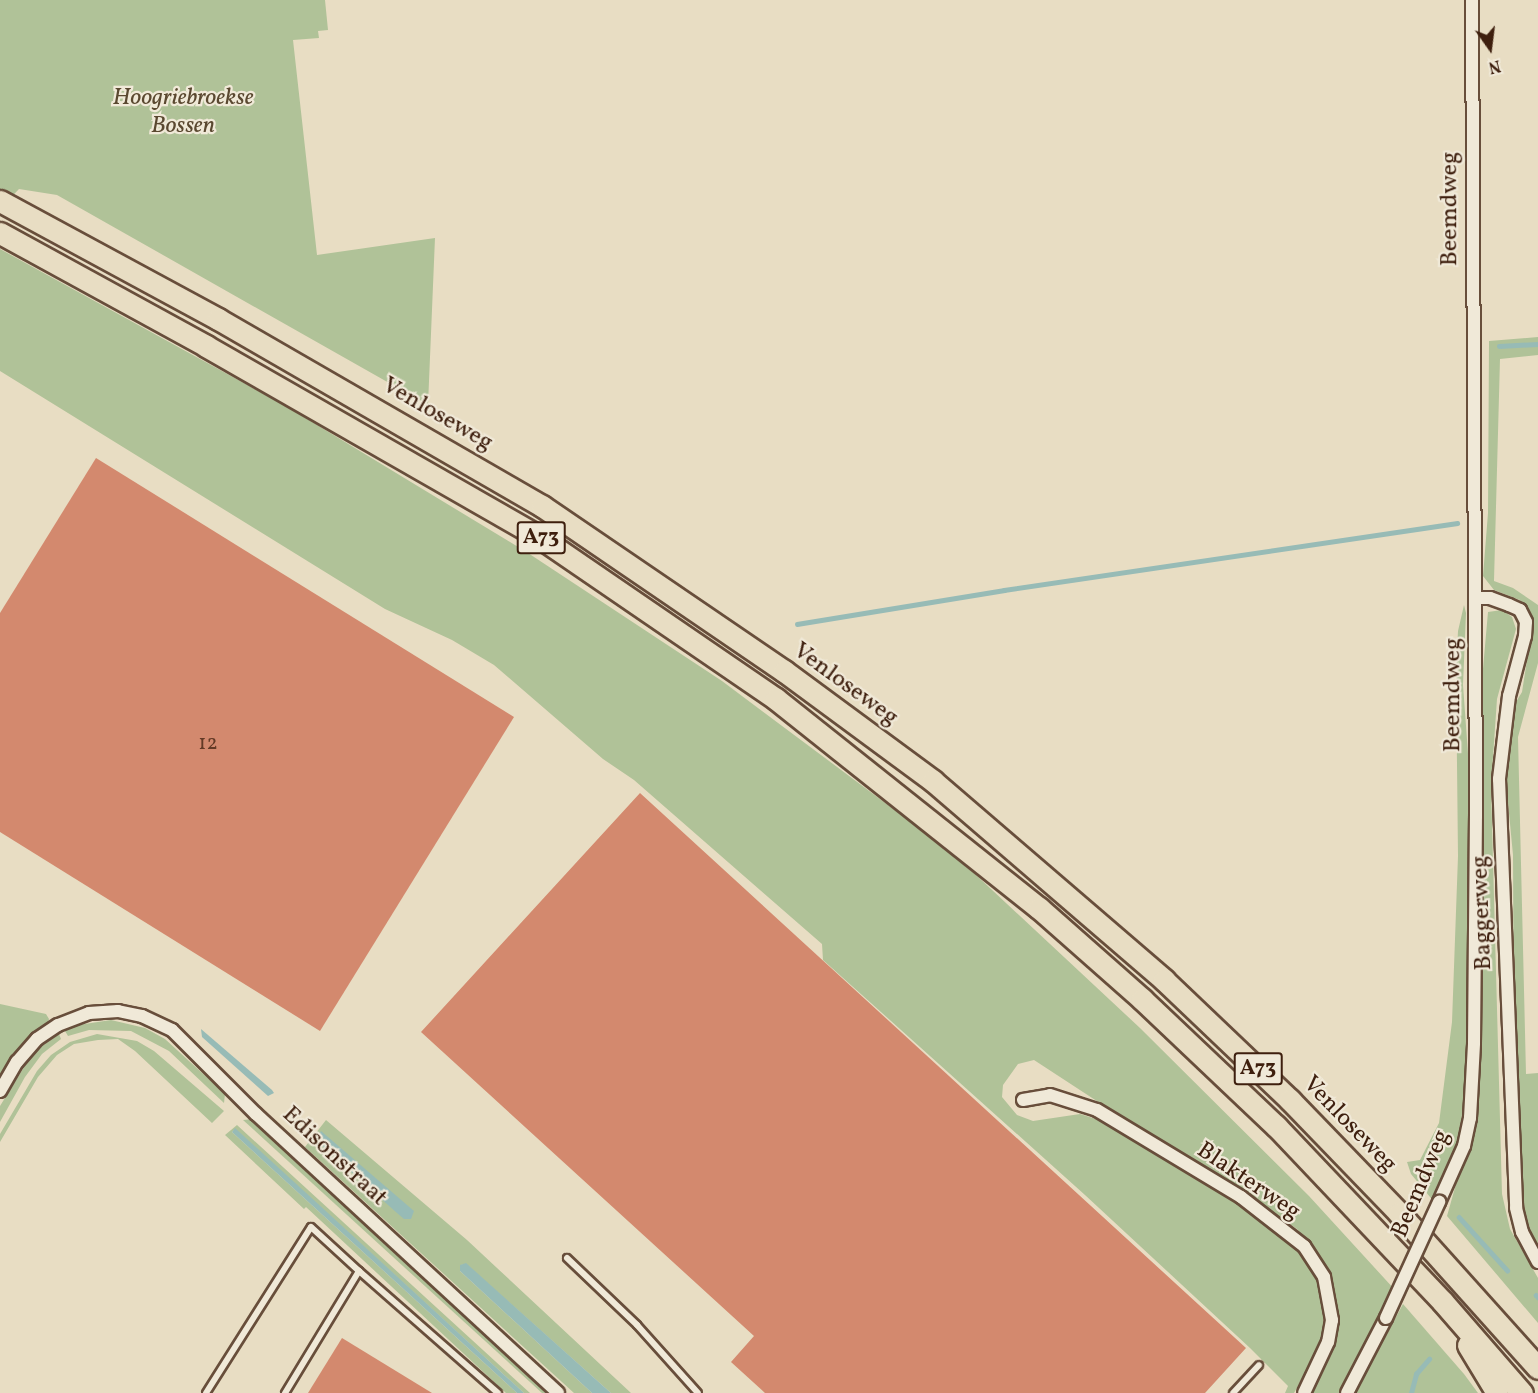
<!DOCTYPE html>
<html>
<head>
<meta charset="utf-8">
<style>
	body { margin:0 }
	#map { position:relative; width:1538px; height:1393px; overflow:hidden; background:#e8ddc3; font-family:Vollkorn,serif }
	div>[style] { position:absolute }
	.green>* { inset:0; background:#b0c298 }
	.water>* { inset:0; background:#97bbb6 }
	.stream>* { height:4.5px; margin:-2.25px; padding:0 2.25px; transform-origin:2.25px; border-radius:2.25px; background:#97bbb6 }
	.building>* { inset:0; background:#d3896e }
	.roads { filter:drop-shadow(2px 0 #684e3b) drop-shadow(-2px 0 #684e3b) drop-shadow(0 2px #684e3b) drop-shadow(0 -2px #684e3b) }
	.service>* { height:6px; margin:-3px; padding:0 3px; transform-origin:3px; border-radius:3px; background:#f0e9d8 }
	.minor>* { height:12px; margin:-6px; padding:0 6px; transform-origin:6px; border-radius:6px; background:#f0e9d8 }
	.motorway>* { height:21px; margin:-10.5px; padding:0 10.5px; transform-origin:10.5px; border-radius:10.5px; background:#e8ddc3 }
	.bridges { filter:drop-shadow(2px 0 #684e3b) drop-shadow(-2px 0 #684e3b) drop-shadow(0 2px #684e3b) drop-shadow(0 -2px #684e3b) }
	.minor-bridge>* { height:12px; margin:-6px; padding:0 6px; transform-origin:6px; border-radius:6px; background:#f0e9d8 }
	span { translate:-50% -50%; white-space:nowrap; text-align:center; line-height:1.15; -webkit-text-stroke:4.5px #f0e9d8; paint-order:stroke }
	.number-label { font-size:21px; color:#633a26 }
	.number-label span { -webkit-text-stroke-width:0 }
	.shield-label span { padding:2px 4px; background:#f0e9d8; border:2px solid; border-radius:4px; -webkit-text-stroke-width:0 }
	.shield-label { font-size:22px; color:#3e1f0e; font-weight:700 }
	.park-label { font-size:24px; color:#5a4830; font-style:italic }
	.street-label { font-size:24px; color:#3e1f0e }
	.north { position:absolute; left:1460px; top:18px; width:60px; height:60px; -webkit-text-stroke:4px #f0e9d8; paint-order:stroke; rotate:166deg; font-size:16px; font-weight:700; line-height:24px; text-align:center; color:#3e1f0e }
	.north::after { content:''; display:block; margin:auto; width:21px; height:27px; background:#3e1f0e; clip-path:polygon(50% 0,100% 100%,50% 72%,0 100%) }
</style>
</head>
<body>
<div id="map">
	<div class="green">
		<i style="clip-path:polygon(0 0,325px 0,328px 30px,318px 31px,319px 38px,293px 40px,317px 255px,435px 238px,428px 405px,57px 195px,19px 189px,0 209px)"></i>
		<i style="clip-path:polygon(0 249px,289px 408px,528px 553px,722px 681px,912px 823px,975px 874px,1140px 1028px,1309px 1196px,1395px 1290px,1342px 1393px,1309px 1393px,1328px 1360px,1334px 1339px,1336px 1297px,1330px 1271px,1297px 1229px,1246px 1193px,1158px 1141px,1034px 1060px,1018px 1064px,1003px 1085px,1002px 1097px,1017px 1115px,1033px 1121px,1080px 1114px,1099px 1120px,1227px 1196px,1295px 1245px,1318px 1279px,1323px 1295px,1323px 1330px,1316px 1354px,1294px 1393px,1285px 1393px,1288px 1386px,1250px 1348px,1085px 1195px,823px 960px,822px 944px,634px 780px,603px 759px,494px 665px,452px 640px,385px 609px,0 371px)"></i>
		<i style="clip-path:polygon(1538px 337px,1538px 355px,1500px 359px,1494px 581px,1513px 588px,1538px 605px,1538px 663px,1518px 737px,1526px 1074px,1538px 1073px,1538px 1248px,1526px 1225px,1519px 1159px,1514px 1074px,1513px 855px,1506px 782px,1516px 702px,1522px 692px,1533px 622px,1520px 600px,1494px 590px,1483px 576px,1488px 513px,1489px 341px)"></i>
		<i style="clip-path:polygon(1464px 605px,1466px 613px,1463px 685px,1471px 794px,1467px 1056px,1465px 1096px,1457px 1146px,1435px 1203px,1411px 1174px,1407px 1162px,1420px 1160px,1439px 1123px,1452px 1022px,1458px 856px,1456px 673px,1458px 631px)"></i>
		<i style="clip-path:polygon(1502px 610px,1512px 617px,1516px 629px,1497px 699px,1491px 786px,1502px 1194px,1510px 1229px,1538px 1278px,1538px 1323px,1447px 1216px,1471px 1131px,1482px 680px,1488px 612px)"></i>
		<i style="clip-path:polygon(0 1004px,46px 1014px,49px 1019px,47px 1026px,26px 1042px,0 1078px)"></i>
		<i style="clip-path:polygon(111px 1020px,145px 1028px,165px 1039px,225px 1094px,224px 1103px,169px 1051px,131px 1031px,89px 1030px,68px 1036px,65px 1031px,78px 1025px)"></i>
		<i style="clip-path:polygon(59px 1034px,61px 1039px,42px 1054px,25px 1077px,0 1122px,0 1106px,26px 1064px,38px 1049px)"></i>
		<i style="clip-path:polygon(97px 1034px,137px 1041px,154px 1051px,224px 1111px,212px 1123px,135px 1051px,118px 1039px,98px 1040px,74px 1044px,57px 1055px,38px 1077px,0 1142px,0 1134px,37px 1071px,51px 1055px,70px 1042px)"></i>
		<i style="clip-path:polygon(253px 1119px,552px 1393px,542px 1393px,243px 1120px)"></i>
		<i style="clip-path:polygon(326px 1120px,467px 1240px,631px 1393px,611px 1393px,466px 1264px,461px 1265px,460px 1271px,592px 1393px,574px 1393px,305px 1147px)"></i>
		<i style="clip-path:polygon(237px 1125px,530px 1393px,524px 1393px,235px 1129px,232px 1132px,517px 1393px,506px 1393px,306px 1207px,304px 1209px,225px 1135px)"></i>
		<i style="clip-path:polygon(1403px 1304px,1464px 1374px,1478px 1393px,1355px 1393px)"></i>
	</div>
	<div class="water">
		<i style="clip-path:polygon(201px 1029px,272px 1090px,274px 1093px,268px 1096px,202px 1037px)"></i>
		<i style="clip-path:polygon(235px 1128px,316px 1202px,524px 1393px,517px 1393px,232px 1132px)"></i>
		<i style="clip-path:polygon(321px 1131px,414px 1211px,411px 1219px,404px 1219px,397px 1213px,320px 1144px,317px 1137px)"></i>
		<i style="clip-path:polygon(466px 1263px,611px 1393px,592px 1393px,460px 1271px,460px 1265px)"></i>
	</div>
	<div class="stream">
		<i style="left:1499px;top:346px;width:39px;rotate:-3deg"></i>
		<i style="left:797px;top:624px;width:210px;rotate:-9.3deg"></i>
		<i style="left:1004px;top:590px;width:458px;rotate:-8.4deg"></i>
		<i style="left:1459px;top:1217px;width:72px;rotate:47.8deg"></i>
		<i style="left:1536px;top:1295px;width:3px;rotate:45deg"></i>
		<i style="left:1411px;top:1393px;width:20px;rotate:-75deg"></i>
		<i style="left:1416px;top:1374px;width:20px;rotate:-49deg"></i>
	</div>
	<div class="building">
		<i style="clip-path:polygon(96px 458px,514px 717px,320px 1031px,0 832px,0 613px)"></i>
		<i style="clip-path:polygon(640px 793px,1246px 1348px,1205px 1393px,765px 1393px,731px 1362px,754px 1336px,421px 1032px)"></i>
		<i style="clip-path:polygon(342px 1338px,432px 1393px,308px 1393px)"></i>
	</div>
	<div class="roads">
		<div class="service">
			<i style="left:567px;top:1258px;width:97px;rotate:43.7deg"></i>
			<i style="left:637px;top:1325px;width:91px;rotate:48.1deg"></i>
			<i style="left:359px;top:1271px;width:185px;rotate:41.3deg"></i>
			<i style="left:206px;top:1393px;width:196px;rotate:-57.7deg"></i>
			<i style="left:311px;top:1227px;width:65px;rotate:42.5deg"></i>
			<i style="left:359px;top:1271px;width:143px;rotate:121.2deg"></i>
			<i style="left:1233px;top:1393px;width:38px;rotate:-47deg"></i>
		</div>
		<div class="minor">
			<i style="left:1475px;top:598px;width:15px"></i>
			<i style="left:1490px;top:598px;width:20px;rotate:20deg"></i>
			<i style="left:1509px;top:605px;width:12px;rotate:24deg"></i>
			<i style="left:1520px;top:610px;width:13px;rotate:63deg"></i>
			<i style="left:1526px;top:622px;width:14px;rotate:94deg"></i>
			<i style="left:1525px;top:636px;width:62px;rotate:104.9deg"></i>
			<i style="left:1509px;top:696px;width:84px;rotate:96.9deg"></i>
			<i style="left:1499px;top:779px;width:429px;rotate:87.7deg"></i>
			<i style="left:1516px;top:1208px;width:25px;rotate:76deg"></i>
			<i style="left:1522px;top:1232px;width:34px;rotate:62deg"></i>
			<i style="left:0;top:1091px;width:34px;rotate:-60deg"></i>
			<i style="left:17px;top:1062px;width:30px;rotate:-49deg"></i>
			<i style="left:37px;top:1039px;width:25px;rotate:-34deg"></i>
			<i style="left:58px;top:1025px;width:33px;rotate:-21deg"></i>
			<i style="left:89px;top:1013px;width:29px;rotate:-4deg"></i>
			<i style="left:118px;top:1011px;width:25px;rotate:12deg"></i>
			<i style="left:142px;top:1016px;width:33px;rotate:25deg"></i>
			<i style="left:172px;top:1030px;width:119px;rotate:45deg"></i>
			<i style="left:256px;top:1114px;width:411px;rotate:42.7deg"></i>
			<i style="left:1023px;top:1100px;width:27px;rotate:-10deg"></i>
			<i style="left:1050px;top:1095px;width:49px;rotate:17.7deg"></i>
			<i style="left:1097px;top:1110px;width:168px;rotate:31.1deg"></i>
			<i style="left:1241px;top:1197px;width:80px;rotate:37.9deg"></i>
			<i style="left:1304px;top:1246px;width:37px;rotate:57deg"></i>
			<i style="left:1324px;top:1277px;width:44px;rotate:79.5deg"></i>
			<i style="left:1332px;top:1320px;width:22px;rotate:100deg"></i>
			<i style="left:1328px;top:1342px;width:56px;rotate:115.2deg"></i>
			<i style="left:1439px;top:1202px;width:61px;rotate:-65.9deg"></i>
			<i style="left:1464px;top:1146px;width:29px;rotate:-78deg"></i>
			<i style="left:1470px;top:1118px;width:75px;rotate:-86.9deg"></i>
			<i style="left:1474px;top:1043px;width:227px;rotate:-89.5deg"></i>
			<i style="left:1476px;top:816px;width:816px;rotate:-90.28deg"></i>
			<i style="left:1347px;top:1393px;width:85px;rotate:-62.5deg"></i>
		</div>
		<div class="motorway">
			<i style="left:0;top:201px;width:248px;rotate:28.4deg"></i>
			<i style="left:218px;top:319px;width:374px;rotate:30deg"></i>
			<i style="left:542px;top:506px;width:293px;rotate:34.3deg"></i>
			<i style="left:784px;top:671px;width:185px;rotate:36.4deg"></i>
			<i style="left:933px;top:781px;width:305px;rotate:40.7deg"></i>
			<i style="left:1164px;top:980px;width:174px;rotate:43.6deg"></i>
			<i style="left:1290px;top:1100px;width:157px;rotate:46deg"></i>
			<i style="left:1399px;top:1213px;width:208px;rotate:48.1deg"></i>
			<i style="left:0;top:233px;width:235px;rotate:28.7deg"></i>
			<i style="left:206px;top:346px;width:383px;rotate:29.8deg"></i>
			<i style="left:538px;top:536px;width:288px;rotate:34.4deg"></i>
			<i style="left:776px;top:699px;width:336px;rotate:38.5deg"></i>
			<i style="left:1039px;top:908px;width:137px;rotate:41.5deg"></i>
			<i style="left:1142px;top:999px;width:185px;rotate:43.5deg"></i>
			<i style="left:1276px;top:1126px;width:241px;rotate:46.5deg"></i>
			<i style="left:1442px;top:1301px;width:122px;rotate:49deg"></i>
			<i style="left:1468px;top:1345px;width:56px;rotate:58.9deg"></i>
		</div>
	</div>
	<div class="bridges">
		<div class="minor-bridge">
			<i style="left:1386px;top:1318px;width:128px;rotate:-65.4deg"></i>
		</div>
	</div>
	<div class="number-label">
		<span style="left:208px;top:744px">12</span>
	</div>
	<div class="shield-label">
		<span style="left:541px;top:538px">A73</span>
		<span style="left:1258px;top:1069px">A73</span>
	</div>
	<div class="park-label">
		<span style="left:183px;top:113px">Hoogriebroekse<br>Bossen</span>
	</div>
	<div class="street-label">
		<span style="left:1451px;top:209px;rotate:-90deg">Beemdweg</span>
		<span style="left:437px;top:415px;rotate:30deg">Venloseweg</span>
		<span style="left:845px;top:685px;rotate:36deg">Venloseweg</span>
		<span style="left:1454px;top:695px;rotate:-90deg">Beemdweg</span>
		<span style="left:1483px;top:913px;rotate:-92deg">Baggerweg</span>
		<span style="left:1349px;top:1125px;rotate:46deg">Venloseweg</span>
		<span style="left:334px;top:1157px;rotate:43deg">Edisonstraat</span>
		<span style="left:1248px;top:1182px;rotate:34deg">Blakterweg</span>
		<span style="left:1422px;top:1184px;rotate:-67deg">Beemdweg</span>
	</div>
	<div class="north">N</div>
</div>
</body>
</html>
